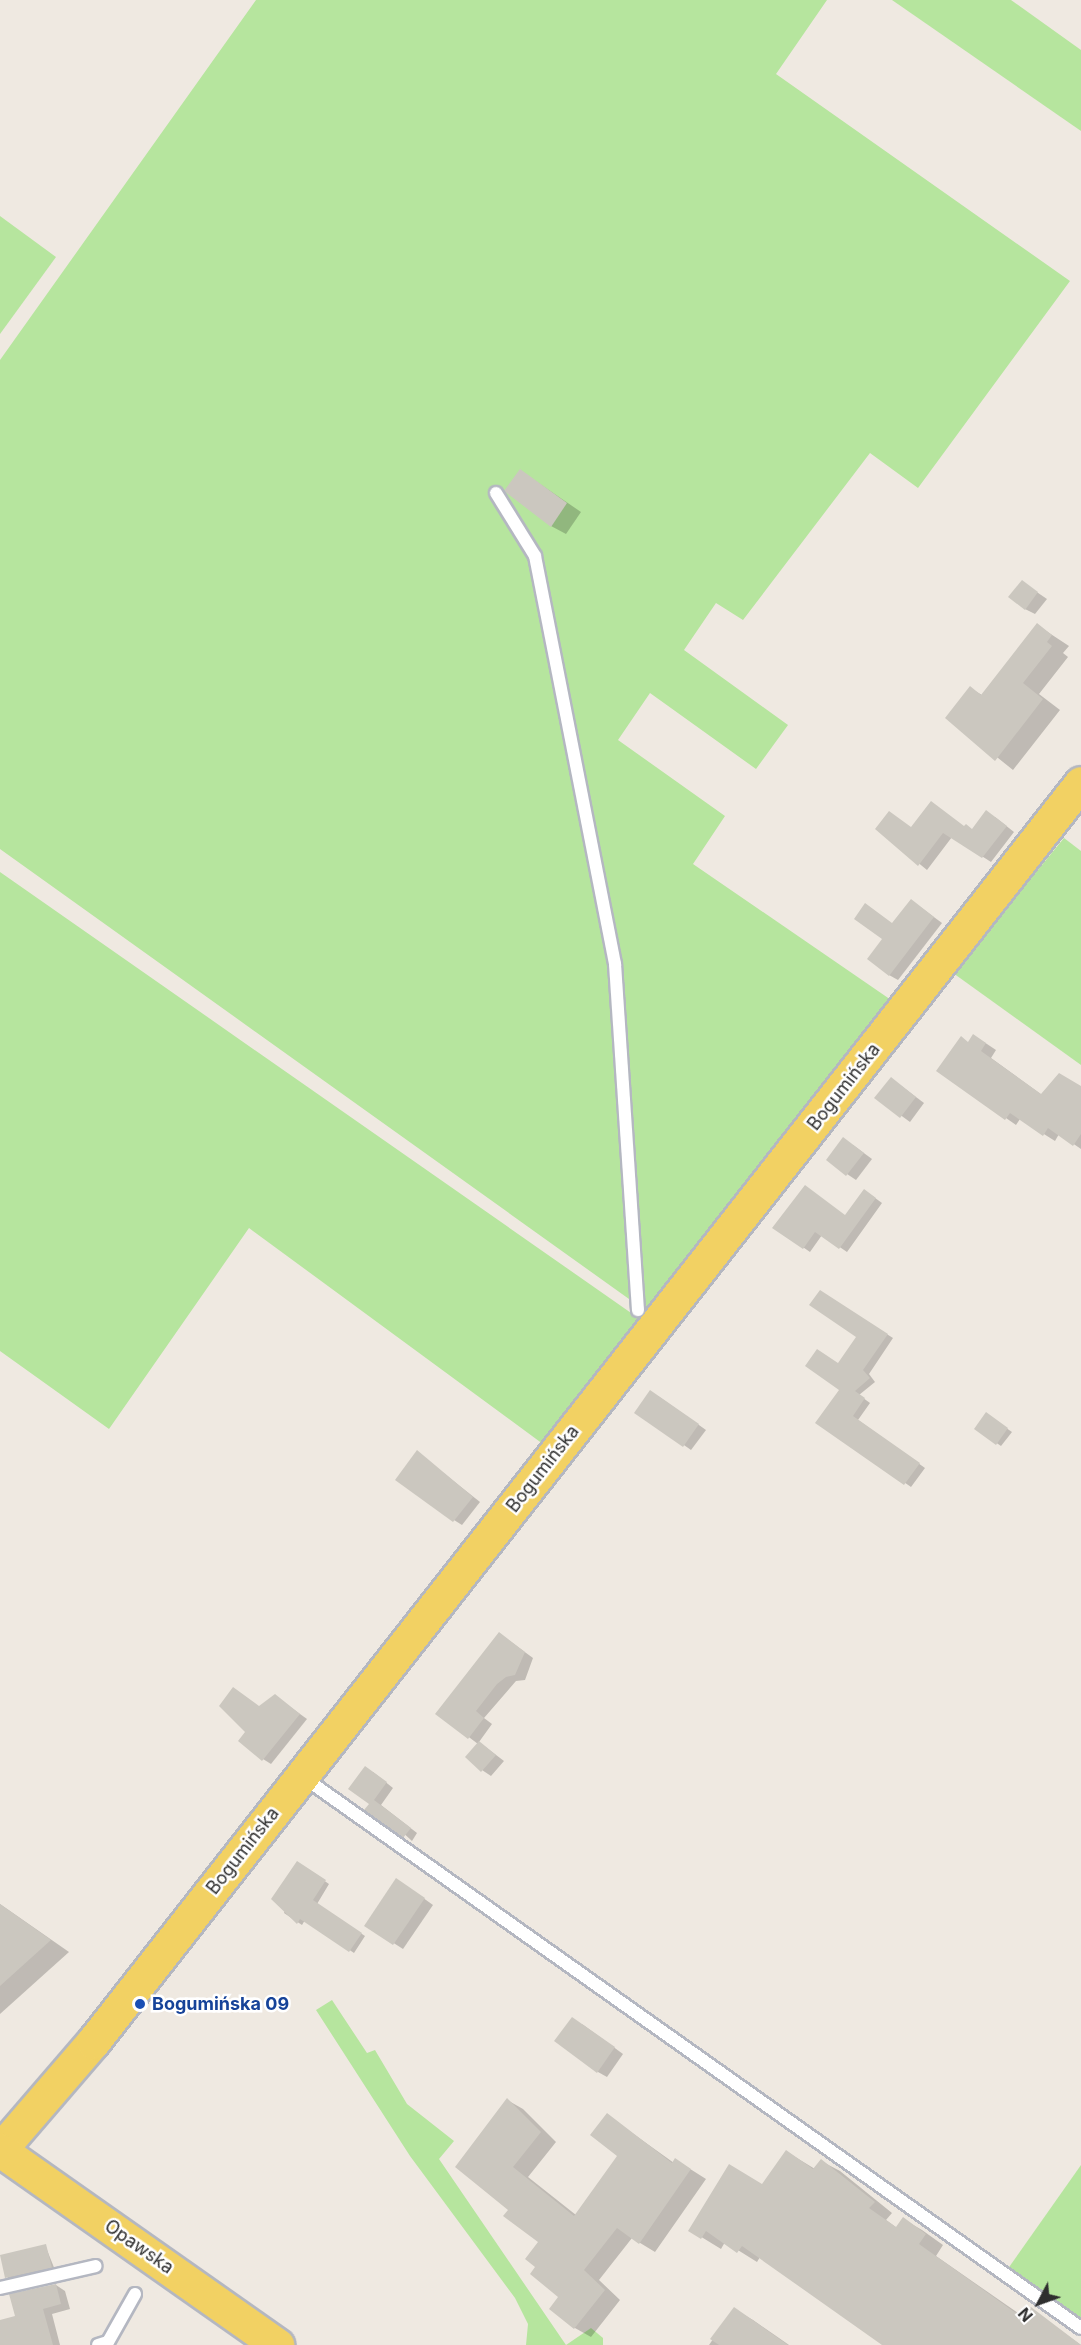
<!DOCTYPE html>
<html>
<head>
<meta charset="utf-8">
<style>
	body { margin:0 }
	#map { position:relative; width:1081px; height:2345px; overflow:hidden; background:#efe9e1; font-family:Inter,sans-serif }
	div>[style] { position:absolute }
	.green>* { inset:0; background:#b6e59e }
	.shadow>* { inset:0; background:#0003 }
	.building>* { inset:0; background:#cbc7bf }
	.roads { filter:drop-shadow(2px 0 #b4b7c1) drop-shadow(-2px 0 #b4b7c1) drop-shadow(0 2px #b4b7c1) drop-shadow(0 -2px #b4b7c1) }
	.service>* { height:12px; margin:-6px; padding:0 6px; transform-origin:6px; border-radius:6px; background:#fff }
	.primary>* { height:33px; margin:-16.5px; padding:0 16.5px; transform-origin:16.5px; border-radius:16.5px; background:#f2d163 }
	.dots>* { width:16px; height:16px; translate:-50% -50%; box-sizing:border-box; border:3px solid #fff; border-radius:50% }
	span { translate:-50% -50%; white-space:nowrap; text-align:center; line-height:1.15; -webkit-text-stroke:5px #fff; paint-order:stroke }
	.street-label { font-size:18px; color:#2e2e2e }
	.transit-label { font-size:18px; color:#164399; font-weight:700 }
	.left { translate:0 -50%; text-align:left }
	.north { position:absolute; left:1009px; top:2273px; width:60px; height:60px; -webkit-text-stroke:4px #fff; paint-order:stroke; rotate:229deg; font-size:16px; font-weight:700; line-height:24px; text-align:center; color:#2e2e2e }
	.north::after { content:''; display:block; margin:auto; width:21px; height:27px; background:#2e2e2e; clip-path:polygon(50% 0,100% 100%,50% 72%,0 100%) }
</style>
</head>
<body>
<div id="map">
	<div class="green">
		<i style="clip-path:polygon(256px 0,827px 0,776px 74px,1070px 281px,918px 488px,870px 453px,743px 620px,716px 603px,684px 650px,788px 725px,756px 769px,650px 693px,618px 740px,725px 816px,693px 864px,894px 1002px,651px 1309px,636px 1304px,0 849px,0 360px)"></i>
		<i style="clip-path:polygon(892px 0,1011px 0,1081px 50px,1081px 131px)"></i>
		<i style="clip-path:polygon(0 216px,56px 257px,0 334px)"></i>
		<i style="clip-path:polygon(1064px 838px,1081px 851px,1081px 1065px,953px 973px)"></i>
		<i style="clip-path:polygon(0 872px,644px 1322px,547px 1447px,249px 1228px,109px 1429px,0 1351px)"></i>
		<i style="clip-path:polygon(332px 2000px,367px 2053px,375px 2050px,407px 2104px,454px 2141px,439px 2159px,566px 2345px,526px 2345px,528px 2324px,515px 2298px,410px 2156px,316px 2010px)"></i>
		<i style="clip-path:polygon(1081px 2165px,1081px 2322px,1007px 2270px)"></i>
		<i style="clip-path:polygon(591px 2328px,603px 2338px,603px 2345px,566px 2345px)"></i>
	</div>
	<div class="shadow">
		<i style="clip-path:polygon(521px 471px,581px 512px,566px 534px,551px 526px)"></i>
		<i style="clip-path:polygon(1022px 582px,1047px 599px,1035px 614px,1025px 609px)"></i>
		<i style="clip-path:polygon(1037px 625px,1069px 646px,1063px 653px,1068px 657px,1039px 694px,1060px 710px,1013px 770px,947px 717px,970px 688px,982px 695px)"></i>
		<i style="clip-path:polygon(995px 817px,1014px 832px,991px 862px,952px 837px,927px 870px,877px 829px,973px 830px)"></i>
		<i style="clip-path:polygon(919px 906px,942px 923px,898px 980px,889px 975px,893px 924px)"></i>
		<i style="clip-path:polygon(984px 1042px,996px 1050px,991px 1058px,1042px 1095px,1081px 1088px,1081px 1149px,1059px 1134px,1055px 1141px,1020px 1119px,1016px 1125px,1006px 1118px,969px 1043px)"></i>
		<i style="clip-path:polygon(900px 1085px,924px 1103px,910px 1122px,877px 1098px)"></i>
		<i style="clip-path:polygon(853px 1145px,872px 1159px,856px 1180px,847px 1174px)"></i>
		<i style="clip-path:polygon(871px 1195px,882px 1203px,847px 1252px,822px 1235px,810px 1252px,774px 1227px,846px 1216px)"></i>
		<i style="clip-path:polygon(826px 1296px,893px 1338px,869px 1374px,875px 1382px,859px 1395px,870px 1403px,858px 1420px,925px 1468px,911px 1487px,818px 1422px,841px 1389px,839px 1364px,858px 1337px)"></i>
		<i style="clip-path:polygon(658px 1396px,706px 1430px,691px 1450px,637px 1412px)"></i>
		<i style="clip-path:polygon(990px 1417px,1012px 1432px,1001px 1446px,976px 1429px)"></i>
		<i style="clip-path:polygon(417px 1452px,480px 1502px,462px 1525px,454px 1520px)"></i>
		<i style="clip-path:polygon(500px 1634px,533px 1658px,525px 1680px,516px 1681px,484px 1718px,492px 1724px,479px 1742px,504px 1761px,491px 1776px,482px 1770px,478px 1744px,437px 1713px)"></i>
		<i style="clip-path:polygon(275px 1696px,307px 1719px,271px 1764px,263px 1759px,247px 1732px,260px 1707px)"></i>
		<i style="clip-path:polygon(373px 1772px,393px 1788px,381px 1805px,417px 1833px,412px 1841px,372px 1804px)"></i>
		<i style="clip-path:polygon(301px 1865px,329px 1884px,317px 1904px,365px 1936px,354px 1953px,305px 1920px,302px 1925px,284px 1913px)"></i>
		<i style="clip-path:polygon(405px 1885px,433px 1905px,403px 1949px,367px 1926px)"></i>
		<i style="clip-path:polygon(0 1904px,69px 1952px,0 2014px)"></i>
		<i style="clip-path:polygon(582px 2024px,623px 2054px,607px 2077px,598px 2072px)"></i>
		<i style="clip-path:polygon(507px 2100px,523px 2109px,556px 2142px,528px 2177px,576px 2215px,619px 2155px,607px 2115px,674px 2163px,676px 2160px,706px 2179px,655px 2252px,632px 2238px,599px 2280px,620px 2300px,591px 2337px,575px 2328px,560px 2297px,537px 2266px,540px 2242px,510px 2210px)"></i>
		<i style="clip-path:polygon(787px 2152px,815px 2169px,821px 2161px,840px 2171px,892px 2213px,886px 2220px,897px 2228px,903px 2219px,922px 2230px,943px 2245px,936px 2256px,1025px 2318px,1031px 2309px,1081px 2345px,884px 2345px,760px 2257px,757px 2262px,725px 2242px,721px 2249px,690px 2230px,763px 2186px)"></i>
		<i style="clip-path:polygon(45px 2245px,55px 2270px,11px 2280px,7px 2277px)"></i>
		<i style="clip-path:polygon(56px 2285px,65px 2291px,70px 2309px,52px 2314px,60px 2345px,0 2345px,0 2322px,17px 2317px)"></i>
		<i style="clip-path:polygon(734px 2309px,753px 2320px,789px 2345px,709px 2345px)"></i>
	</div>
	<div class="building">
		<i style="clip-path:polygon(520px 469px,567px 503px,551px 527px,504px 491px)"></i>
		<i style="clip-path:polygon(1022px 580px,1038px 592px,1025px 610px,1008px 597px)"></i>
		<i style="clip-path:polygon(1037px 623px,1052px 635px,1047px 642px,1052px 646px,1023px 683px,1043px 699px,995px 761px,945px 718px,970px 686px,981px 695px)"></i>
		<i style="clip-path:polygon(931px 801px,964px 826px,966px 824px,972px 829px,986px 810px,1007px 826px,982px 858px,943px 833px,918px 866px,875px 829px,889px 811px,911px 827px)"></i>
		<i style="clip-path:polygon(911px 899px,934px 917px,889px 976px,867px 959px,882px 939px,854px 919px,865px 903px,892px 923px)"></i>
		<i style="clip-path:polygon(973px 1034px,986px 1043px,981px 1051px,1041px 1094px,1059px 1073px,1081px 1086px,1081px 1134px,1073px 1146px,1048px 1128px,1043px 1136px,1010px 1113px,1005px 1120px,936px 1071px,961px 1036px,968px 1042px)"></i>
		<i style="clip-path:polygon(891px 1077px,916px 1097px,900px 1118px,874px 1098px)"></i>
		<i style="clip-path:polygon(843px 1137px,864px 1153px,846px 1176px,826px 1160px)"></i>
		<i style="clip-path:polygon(805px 1185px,845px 1215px,864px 1189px,876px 1198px,839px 1249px,815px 1232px,803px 1249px,772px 1228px)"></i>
		<i style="clip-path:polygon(820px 1290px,888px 1334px,863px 1370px,870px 1378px,855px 1391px,865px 1398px,853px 1416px,920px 1463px,904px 1485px,815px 1423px,839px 1390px,805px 1366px,817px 1349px,838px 1363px,856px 1337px,809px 1305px)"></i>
		<i style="clip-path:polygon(650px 1390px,699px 1424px,683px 1447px,634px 1413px)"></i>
		<i style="clip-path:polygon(986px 1412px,1008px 1428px,996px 1445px,974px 1429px)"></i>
		<i style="clip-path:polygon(417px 1450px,473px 1497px,453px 1522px,395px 1480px)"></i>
		<i style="clip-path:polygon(499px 1632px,525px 1652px,515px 1675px,506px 1677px,497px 1684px,476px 1711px,484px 1718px,468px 1739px,435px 1714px)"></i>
		<i style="clip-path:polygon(233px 1687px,259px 1706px,275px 1694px,300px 1714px,262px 1761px,238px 1741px,245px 1732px,219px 1706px)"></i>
		<i style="clip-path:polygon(479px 1741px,496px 1755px,481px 1772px,465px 1757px)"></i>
		<i style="clip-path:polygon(365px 1766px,387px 1782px,374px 1800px,411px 1828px,403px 1838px,364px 1810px,369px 1804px,348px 1789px)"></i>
		<i style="clip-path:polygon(297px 1861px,326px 1880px,313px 1900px,362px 1933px,349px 1952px,300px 1919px,297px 1924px,271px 1899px)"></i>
		<i style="clip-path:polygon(396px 1878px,425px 1898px,393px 1945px,364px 1926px)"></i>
		<i style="clip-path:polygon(0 1904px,51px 1940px,0 1986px)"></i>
		<i style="clip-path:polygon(572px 2017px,615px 2047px,597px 2073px,554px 2041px)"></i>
		<i style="clip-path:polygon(507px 2098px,541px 2132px,513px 2167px,574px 2216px,617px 2156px,590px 2135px,607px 2113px,672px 2163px,675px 2158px,691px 2169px,639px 2244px,617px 2228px,584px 2270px,605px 2290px,574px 2329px,549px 2309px,558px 2297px,530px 2274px,535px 2267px,525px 2259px,538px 2242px,503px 2216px,508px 2210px,455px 2167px)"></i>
		<i style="clip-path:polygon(786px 2150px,813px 2169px,821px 2159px,875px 2202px,869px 2208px,896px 2227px,903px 2217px,926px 2234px,919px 2244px,1023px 2318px,1031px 2307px,1081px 2345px,882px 2345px,742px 2246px,737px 2253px,706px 2231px,701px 2239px,688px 2231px,729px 2164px,762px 2184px)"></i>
		<i style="clip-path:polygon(46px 2244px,52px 2268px,5px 2278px,0 2255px)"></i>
		<i style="clip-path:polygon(56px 2284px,61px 2304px,43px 2309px,53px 2345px,0 2345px,0 2320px,15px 2316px,9px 2294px)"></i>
		<i style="clip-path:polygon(734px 2307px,788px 2345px,719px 2345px,710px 2339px)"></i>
	</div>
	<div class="roads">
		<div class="service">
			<i style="left:496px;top:493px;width:74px;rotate:58.2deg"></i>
			<i style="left:535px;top:556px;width:416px;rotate:78.9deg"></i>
			<i style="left:615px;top:964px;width:347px;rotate:86.2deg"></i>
			<i style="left:303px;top:1777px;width:953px;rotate:35.31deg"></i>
			<i style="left:0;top:2288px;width:98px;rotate:-12.9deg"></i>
			<i style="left:98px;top:2345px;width:10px;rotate:-17deg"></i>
			<i style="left:108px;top:2342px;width:55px;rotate:-60.6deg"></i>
		</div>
		<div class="primary">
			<i style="left:0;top:2150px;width:143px;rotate:-49.3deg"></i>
			<i style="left:93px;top:2042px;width:1600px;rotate:-51.88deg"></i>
			<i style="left:0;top:2150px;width:339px;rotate:35.1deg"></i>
		</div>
	</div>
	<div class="dots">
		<i style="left:140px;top:2004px;background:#1a4fb4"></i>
	</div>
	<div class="street-label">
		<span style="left:844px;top:1087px;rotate:-52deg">Bogumińska</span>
		<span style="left:543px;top:1469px;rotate:-52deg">Bogumińska</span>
		<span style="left:243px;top:1851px;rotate:-52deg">Bogumińska</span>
		<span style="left:139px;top:2247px;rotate:35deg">Opawska</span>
	</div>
	<div class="transit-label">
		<span class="left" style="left:152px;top:2004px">Bogumińska 09</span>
	</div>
	<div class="north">N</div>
</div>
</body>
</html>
